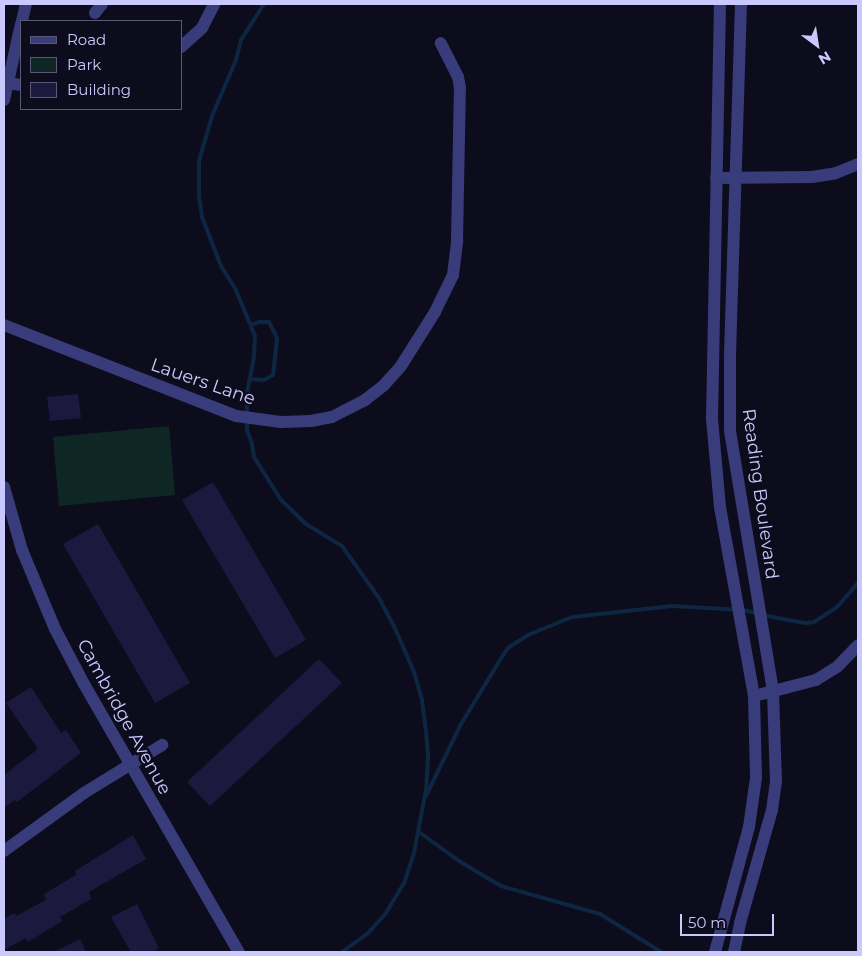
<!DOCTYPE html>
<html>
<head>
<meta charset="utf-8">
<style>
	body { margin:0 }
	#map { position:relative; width:862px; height:956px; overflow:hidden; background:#0d0c1d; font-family:Montserrat,sans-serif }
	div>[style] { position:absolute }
	.green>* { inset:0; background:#0f2724 }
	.stream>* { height:4px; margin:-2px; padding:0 2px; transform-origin:2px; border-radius:2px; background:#0d2641 }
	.building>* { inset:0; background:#1c193e }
	.minor>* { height:12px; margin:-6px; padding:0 6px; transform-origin:6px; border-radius:6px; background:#383c7b }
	span { translate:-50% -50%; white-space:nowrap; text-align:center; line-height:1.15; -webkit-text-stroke:5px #0d0c1d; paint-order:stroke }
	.street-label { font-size:18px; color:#cac9fe }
	.frame { position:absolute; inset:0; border:5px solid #cac9fe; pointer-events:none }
	.legend { position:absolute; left:20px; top:20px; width:162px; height:90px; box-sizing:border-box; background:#0d0c1d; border:1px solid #595877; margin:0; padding:6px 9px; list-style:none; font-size:15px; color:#cac9fe }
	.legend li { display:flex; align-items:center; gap:10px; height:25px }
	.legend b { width:25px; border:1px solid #595877 }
	.north { position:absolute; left:792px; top:20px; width:50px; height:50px; -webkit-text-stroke:4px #0d0c1d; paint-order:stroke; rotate:149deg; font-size:14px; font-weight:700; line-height:20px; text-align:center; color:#cac9fe }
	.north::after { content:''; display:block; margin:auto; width:18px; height:22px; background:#cac9fe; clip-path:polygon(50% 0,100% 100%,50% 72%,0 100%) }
	.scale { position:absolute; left:680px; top:914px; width:94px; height:22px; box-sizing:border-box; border:2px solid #cac9fe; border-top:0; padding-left:6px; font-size:15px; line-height:18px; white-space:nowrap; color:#cac9fe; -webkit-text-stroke:4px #0d0c1d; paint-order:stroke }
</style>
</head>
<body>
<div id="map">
	<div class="green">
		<i style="clip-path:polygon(169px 426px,175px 495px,59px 506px,53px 437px)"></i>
	</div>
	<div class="stream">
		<i style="left:264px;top:4px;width:43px;rotate:122.6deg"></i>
		<i style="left:241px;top:40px;width:21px;rotate:104deg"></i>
		<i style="left:236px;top:60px;width:61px;rotate:113.2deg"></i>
		<i style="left:212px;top:116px;width:47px;rotate:106.1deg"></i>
		<i style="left:199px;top:161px;width:35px;rotate:90deg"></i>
		<i style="left:199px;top:196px;width:21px;rotate:82deg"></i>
		<i style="left:202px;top:217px;width:53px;rotate:68.8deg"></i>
		<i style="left:221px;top:266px;width:26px;rotate:58deg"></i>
		<i style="left:235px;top:288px;width:52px;rotate:67.4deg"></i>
		<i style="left:255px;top:336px;width:21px;rotate:93deg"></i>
		<i style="left:254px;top:357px;width:37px;rotate:101deg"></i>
		<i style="left:247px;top:393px;width:37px;rotate:90deg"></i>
		<i style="left:247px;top:430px;width:15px;rotate:70deg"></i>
		<i style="left:252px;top:444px;width:13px;rotate:81deg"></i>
		<i style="left:254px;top:457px;width:51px;rotate:57.9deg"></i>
		<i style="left:281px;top:500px;width:35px;rotate:44deg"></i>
		<i style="left:306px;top:524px;width:42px;rotate:31.4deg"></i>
		<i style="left:342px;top:546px;width:64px;rotate:54.6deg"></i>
		<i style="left:379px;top:598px;width:32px;rotate:62deg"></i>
		<i style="left:394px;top:626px;width:50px;rotate:66.5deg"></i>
		<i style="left:414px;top:672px;width:29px;rotate:74deg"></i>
		<i style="left:422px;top:700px;width:31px;rotate:83deg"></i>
		<i style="left:426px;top:731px;width:25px;rotate:85deg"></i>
		<i style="left:428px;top:756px;width:34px;rotate:93deg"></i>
		<i style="left:426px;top:790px;width:64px;rotate:100.8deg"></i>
		<i style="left:414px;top:853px;width:32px;rotate:108deg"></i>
		<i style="left:404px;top:883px;width:35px;rotate:121deg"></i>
		<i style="left:386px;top:913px;width:28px;rotate:132deg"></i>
		<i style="left:367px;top:934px;width:31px;rotate:144deg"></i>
		<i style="left:251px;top:325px;width:9px;rotate:-21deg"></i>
		<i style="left:259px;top:322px;width:10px"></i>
		<i style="left:269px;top:322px;width:18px;rotate:63deg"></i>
		<i style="left:277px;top:338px;width:37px;rotate:96deg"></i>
		<i style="left:273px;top:375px;width:10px;rotate:151deg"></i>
		<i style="left:264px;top:380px;width:13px;rotate:-176deg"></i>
		<i style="left:426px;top:796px;width:80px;rotate:-64.1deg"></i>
		<i style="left:461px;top:724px;width:75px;rotate:-58.6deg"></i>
		<i style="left:500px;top:660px;width:14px;rotate:-56deg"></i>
		<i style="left:508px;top:648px;width:24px;rotate:-33deg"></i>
		<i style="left:528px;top:635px;width:48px;rotate:-22.2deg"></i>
		<i style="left:572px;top:617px;width:101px;rotate:-6.3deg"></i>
		<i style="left:672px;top:606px;width:71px;rotate:3.2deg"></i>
		<i style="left:743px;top:610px;width:35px;rotate:13deg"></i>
		<i style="left:777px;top:618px;width:29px;rotate:10deg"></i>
		<i style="left:806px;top:623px;width:8px;rotate:-7deg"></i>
		<i style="left:814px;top:622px;width:27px;rotate:-33deg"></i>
		<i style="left:837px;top:607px;width:32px;rotate:-49deg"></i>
		<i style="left:419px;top:832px;width:49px;rotate:35.9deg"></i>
		<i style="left:459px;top:861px;width:49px;rotate:30.8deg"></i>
		<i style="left:501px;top:886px;width:103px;rotate:15.8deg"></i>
		<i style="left:600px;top:914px;width:72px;rotate:31.9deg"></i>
	</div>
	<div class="building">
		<i style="clip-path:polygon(78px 394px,81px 418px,50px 421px,47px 397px)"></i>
		<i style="clip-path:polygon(213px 482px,306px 640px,275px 658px,182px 500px)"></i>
		<i style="clip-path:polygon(98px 524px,190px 683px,155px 703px,63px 544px)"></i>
		<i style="clip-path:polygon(319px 659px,342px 683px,210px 806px,187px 782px)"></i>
		<i style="clip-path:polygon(31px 687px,61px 733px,66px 730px,81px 753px,17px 802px,14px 800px,4px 808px,4px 775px,38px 749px,6px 703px)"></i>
		<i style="clip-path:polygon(133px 835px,146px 859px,89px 892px,91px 899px,60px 917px,62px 921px,28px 942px,26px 938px,4px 950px,4px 919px,14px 913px,16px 916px,46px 900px,44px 894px,76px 875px,75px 871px)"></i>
		<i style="clip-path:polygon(137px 904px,159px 948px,151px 952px,131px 952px,111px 917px)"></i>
		<i style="clip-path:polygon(80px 939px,86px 952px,54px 952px)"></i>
	</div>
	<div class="minor">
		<i style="left:95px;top:13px;width:11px;rotate:-52deg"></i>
		<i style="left:22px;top:21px;width:17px;rotate:-77deg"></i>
		<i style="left:181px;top:47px;width:28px;rotate:-42deg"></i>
		<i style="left:202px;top:28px;width:27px;rotate:-63deg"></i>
		<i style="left:8px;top:83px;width:13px;rotate:9deg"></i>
		<i style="left:4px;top:100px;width:78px;rotate:-77.4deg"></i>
		<i style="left:716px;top:178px;width:96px;rotate:-0.6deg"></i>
		<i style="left:812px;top:177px;width:24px;rotate:-9deg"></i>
		<i style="left:836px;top:173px;width:24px;rotate:-22deg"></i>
		<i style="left:4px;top:325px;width:249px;rotate:21.4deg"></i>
		<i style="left:236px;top:416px;width:45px;rotate:7.6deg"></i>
		<i style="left:281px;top:422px;width:30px;rotate:-2deg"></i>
		<i style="left:311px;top:421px;width:21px;rotate:-11deg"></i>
		<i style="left:332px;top:417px;width:37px;rotate:-27deg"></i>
		<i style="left:365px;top:400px;width:24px;rotate:-38deg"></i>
		<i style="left:384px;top:385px;width:25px;rotate:-48deg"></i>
		<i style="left:401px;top:366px;width:64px;rotate:-57.8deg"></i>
		<i style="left:435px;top:312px;width:41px;rotate:-64.1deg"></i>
		<i style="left:453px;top:275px;width:35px;rotate:-83deg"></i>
		<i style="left:457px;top:240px;width:152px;rotate:-88.9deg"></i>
		<i style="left:460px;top:88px;width:11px;rotate:-100deg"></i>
		<i style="left:458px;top:77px;width:38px;rotate:-117deg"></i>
		<i style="left:4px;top:487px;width:66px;rotate:74.1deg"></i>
		<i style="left:22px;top:550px;width:86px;rotate:67.3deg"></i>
		<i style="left:55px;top:629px;width:62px;rotate:62.2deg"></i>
		<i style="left:84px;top:684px;width:310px;rotate:60deg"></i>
		<i style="left:754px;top:696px;width:64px;rotate:-14.5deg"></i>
		<i style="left:816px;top:680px;width:26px;rotate:-32deg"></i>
		<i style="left:838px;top:666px;width:29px;rotate:-46deg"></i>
		<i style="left:4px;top:851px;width:99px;rotate:-35.9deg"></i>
		<i style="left:84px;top:793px;width:92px;rotate:-31.6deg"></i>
		<i style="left:715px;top:952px;width:130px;rotate:-74.8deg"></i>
		<i style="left:749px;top:827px;width:49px;rotate:-81.9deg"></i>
		<i style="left:756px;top:778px;width:82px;rotate:-91.4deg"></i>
		<i style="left:754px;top:696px;width:192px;rotate:-100.2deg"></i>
		<i style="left:720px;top:507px;width:88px;rotate:-95.2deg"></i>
		<i style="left:712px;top:419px;width:415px;rotate:-88.9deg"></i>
		<i style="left:734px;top:952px;width:30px;rotate:-78deg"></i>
		<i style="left:740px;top:923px;width:117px;rotate:-74.2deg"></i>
		<i style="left:772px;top:810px;width:28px;rotate:-82deg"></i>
		<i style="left:776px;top:782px;width:91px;rotate:-91.9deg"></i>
		<i style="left:773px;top:691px;width:264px;rotate:-99.4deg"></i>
		<i style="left:730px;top:431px;width:77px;rotate:-90deg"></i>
		<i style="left:730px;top:354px;width:350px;rotate:-88.2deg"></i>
	</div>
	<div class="street-label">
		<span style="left:203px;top:382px;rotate:19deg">Lauers Lane</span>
		<span style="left:760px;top:494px;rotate:82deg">Reading Boulevard</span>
		<span style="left:124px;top:717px;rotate:61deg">Cambridge Avenue</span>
	</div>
	<div class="frame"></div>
	<ul class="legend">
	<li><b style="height:6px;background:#383c7b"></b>Road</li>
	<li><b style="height:14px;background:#0f2724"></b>Park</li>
	<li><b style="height:14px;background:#1c193e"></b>Building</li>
	</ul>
	<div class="north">N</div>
	<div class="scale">50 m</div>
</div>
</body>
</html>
